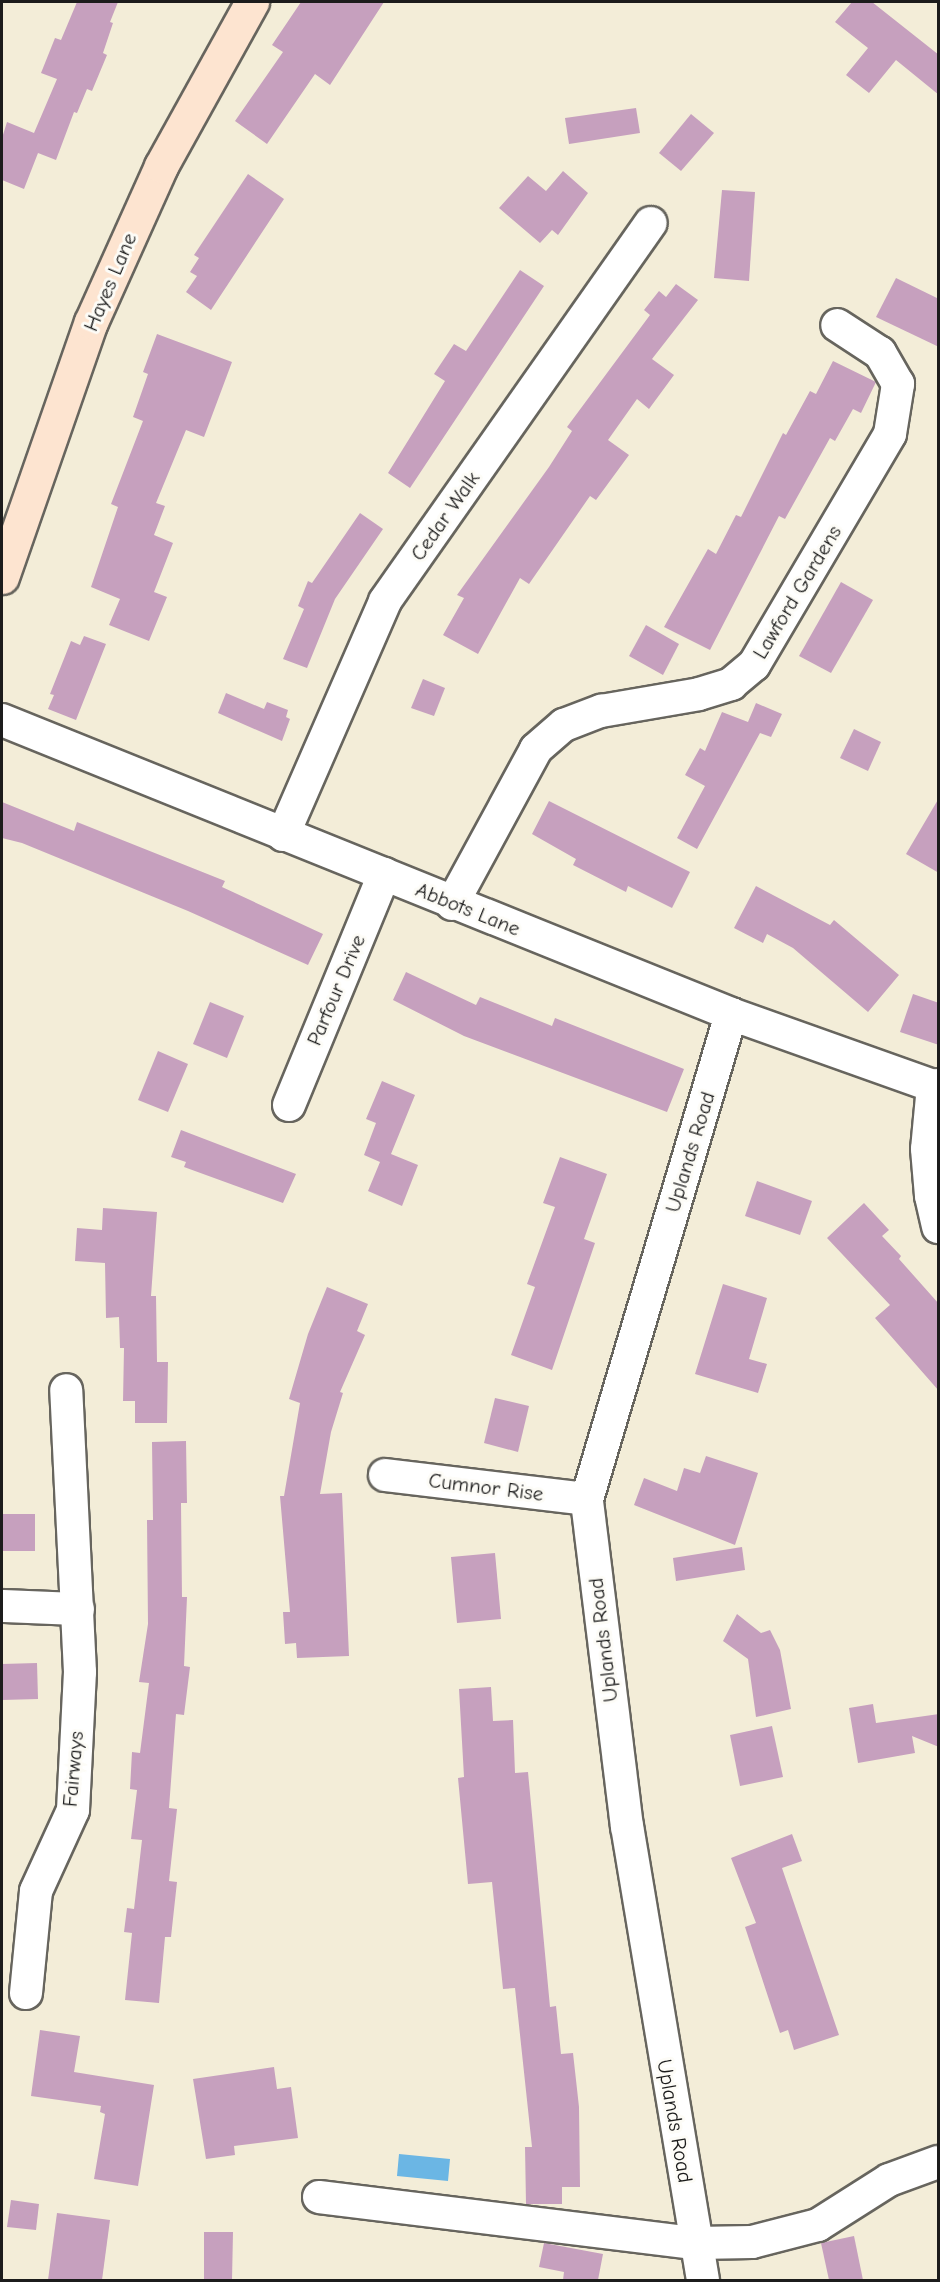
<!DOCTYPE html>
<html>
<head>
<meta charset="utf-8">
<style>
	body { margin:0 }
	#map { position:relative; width:940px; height:2282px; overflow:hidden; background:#f3edd8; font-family:"Comic Neue",sans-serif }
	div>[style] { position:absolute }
	.water>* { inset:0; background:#6bb6e4 }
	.building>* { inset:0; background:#c6a0be }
	.roads { filter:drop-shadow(2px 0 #67655e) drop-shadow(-2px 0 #67655e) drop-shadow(0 2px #67655e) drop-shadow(0 -2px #67655e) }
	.street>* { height:32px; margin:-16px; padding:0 16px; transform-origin:16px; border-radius:16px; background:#fff }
	.secondary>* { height:33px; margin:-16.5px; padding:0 16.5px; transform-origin:16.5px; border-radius:16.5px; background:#fde4d0 }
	span { translate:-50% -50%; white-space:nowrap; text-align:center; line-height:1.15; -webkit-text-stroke:6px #fdfcf7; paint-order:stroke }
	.street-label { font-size:21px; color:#1c1c1c }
	.frame { position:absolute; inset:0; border:3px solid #1c1c1c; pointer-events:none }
</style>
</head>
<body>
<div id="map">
	<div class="water">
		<i style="clip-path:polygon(399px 2154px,450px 2159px,448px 2181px,397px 2176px)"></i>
	</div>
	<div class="building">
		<i style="clip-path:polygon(77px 2px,118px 2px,110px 22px,113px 23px,103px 53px,107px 55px,92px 91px,87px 89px,77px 113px,74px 112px,56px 160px,38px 153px,24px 189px,2px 180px,2px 138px,7px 122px,34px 133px,57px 79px,41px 73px,55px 38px,61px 40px)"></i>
		<i style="clip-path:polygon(301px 2px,384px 2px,330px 85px,315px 74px,267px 144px,235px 121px,283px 52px,272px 45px)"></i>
		<i style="clip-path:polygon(852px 2px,872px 2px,939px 55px,939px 95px,896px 60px,869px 93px,846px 75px,868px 48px,835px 22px)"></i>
		<i style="clip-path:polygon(636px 108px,640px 133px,569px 144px,565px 118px)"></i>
		<i style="clip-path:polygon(691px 114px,714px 133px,681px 171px,659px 153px)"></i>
		<i style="clip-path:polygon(563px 171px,588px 193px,558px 235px,552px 230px,540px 243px,499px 208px,528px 176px,546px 191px)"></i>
		<i style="clip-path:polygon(248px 174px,284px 199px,211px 310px,186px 292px,197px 276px,190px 272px,199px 258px,194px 255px)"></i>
		<i style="clip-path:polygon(722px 190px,755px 192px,749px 281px,714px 278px)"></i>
		<i style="clip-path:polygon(520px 270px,544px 286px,410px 488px,388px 473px,445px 381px,434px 374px,454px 344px,466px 351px)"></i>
		<i style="clip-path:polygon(896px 278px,939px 299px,939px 347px,876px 317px)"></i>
		<i style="clip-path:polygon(676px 284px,698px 300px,652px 359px,674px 375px,649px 409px,637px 399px,608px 440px,629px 455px,596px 500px,590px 496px,529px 584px,520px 578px,478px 654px,443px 635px,464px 598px,457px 595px,549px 467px,572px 431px,567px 427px,650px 315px,644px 310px,659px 291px,666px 297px)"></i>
		<i style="clip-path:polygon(157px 334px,232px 362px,204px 437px,186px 430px,156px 503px,165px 506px,154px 535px,173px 543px,154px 592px,167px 597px,149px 641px,109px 625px,120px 599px,91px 587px,118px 507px,111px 504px,143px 421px,133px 417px,148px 374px,143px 372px)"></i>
		<i style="clip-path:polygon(833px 361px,876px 382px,861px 413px,853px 409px,835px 441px,830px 438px,785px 519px,779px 516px,710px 650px,664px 627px,708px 549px,716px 554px,736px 515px,741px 517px,783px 433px,786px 435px,810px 391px,816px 394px)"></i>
		<i style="clip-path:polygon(360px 513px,383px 529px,335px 599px,307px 668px,283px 659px,304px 609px,298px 606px,308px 581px,312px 583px)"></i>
		<i style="clip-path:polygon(841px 582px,873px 600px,831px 673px,799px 656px)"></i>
		<i style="clip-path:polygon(646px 625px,679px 644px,663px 675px,629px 656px)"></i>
		<i style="clip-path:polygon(84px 636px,106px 644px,76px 720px,48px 709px,54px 695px,50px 694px,71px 641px,80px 645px)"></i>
		<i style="clip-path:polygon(423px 679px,445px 688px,434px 716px,411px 708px)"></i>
		<i style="clip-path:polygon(226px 693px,264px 709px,267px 702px,288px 710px,286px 717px,290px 719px,282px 741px,218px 713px)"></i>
		<i style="clip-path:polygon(756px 703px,782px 714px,771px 737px,760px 733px,697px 849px,677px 838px,705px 786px,685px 775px,700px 748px,705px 751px,722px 712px,748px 722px)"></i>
		<i style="clip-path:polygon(854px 729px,881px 742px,868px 771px,840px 758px)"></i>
		<i style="clip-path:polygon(939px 798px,939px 873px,906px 854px)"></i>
		<i style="clip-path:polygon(549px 801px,690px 872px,672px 908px,628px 886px,626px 892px,573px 865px,576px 859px,532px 834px)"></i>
		<i style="clip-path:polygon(2px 802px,74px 831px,77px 822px,225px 881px,222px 887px,323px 934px,308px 965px,188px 911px,22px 843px,2px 838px)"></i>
		<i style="clip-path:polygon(756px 886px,830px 925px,834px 920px,899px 975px,868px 1012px,793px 948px,767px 934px,763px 943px,734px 928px)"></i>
		<i style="clip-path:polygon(406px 972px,476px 1005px,480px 997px,552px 1026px,555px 1018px,684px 1069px,667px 1112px,464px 1036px,393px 1000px)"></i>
		<i style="clip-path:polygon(913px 994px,939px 1003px,939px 1045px,900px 1032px)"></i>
		<i style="clip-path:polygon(210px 1002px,244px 1016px,227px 1058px,193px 1044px)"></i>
		<i style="clip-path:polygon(158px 1051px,188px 1064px,168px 1112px,138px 1100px)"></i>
		<i style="clip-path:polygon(382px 1081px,415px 1095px,391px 1154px,418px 1165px,402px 1206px,368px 1191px,380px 1162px,364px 1155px,376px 1123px,366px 1119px)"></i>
		<i style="clip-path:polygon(181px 1130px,296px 1174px,283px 1203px,184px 1167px,186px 1162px,171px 1157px)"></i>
		<i style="clip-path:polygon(560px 1157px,607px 1174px,584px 1239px,595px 1243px,552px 1370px,511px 1355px,535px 1287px,527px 1284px,555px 1207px,543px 1203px)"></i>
		<i style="clip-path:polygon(757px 1181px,812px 1201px,800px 1235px,745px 1216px)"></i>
		<i style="clip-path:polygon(864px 1203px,889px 1230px,882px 1236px,901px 1256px,899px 1259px,939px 1304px,939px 1391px,875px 1318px,890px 1305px,827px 1238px)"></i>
		<i style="clip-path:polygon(103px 1208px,157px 1212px,151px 1296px,156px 1296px,157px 1362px,168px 1362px,167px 1423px,135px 1423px,135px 1401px,123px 1401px,124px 1348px,120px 1348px,119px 1317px,106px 1318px,105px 1263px,75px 1261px,77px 1228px,102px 1230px)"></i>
		<i style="clip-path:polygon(723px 1284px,767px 1298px,749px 1359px,767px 1364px,758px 1393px,695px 1374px)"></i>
		<i style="clip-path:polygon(327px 1287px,368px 1304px,357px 1331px,365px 1335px,340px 1392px,343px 1393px,331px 1432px,320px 1494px,342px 1493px,349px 1656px,297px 1658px,296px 1643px,285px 1644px,283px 1612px,290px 1612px,280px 1496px,284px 1496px,300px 1403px,289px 1399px,308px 1334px)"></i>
		<i style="clip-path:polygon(495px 1398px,529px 1406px,518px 1452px,484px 1443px)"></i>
		<i style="clip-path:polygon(186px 1441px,187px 1503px,181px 1503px,182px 1597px,187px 1597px,184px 1666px,190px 1667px,184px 1715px,176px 1714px,169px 1808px,177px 1809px,169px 1881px,177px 1882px,171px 1937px,165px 1937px,159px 2003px,125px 2000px,132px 1933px,124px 1932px,127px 1908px,134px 1909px,142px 1840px,131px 1839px,137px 1790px,130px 1789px,132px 1752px,140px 1753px,149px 1683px,139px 1682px,148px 1624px,147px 1520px,153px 1520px,152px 1442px)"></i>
		<i style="clip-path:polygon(706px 1456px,758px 1473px,735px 1545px,634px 1505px,644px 1478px,677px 1491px,684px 1468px,700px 1473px)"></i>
		<i style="clip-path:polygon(2px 1514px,35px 1514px,35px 1551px,2px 1551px)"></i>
		<i style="clip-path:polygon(742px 1547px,745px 1570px,676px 1581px,673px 1558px)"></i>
		<i style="clip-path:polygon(495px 1553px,501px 1619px,457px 1623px,451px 1557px)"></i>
		<i style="clip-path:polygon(737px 1614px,761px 1633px,770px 1630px,780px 1650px,791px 1709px,756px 1717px,748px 1659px,723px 1641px)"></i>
		<i style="clip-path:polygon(37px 1663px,38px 1699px,2px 1700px,2px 1664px)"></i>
		<i style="clip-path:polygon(491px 1687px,493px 1721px,513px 1720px,515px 1773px,528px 1772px,550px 2007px,556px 2006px,561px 2054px,573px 2053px,579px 2107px,580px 2187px,562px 2187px,562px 2204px,526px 2204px,525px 2147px,532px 2147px,515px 1988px,503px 1989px,492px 1882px,468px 1884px,458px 1778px,464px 1777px,459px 1689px)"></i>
		<i style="clip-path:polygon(873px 1704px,876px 1723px,939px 1714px,939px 1747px,912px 1736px,915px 1753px,858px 1763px,849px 1708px)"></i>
		<i style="clip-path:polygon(772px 1726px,783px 1777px,740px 1786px,730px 1735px)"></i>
		<i style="clip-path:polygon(792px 1834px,802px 1861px,782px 1868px,839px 2035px,794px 2050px,788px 2030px,780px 2033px,745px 1927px,756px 1923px,731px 1858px)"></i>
		<i style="clip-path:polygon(40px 2030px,80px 2036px,74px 2072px,154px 2085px,138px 2186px,94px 2179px,105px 2114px,100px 2112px,101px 2106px,31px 2096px)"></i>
		<i style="clip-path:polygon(274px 2067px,277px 2089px,291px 2087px,298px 2138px,234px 2146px,235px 2155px,206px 2159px,193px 2079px)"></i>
		<i style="clip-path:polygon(11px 2200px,39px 2204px,36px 2230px,7px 2227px)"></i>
		<i style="clip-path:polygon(57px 2213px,110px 2220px,102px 2280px,48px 2280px)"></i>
		<i style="clip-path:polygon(204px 2232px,233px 2232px,232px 2280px,204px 2280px)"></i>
		<i style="clip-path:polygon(854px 2236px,863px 2280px,829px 2280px,821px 2243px)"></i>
		<i style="clip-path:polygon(544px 2243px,603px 2254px,598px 2280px,563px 2280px,564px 2272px,539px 2267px)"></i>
	</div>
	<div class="roads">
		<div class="street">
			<i style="left:2px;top:720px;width:786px;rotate:21.96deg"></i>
			<i style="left:731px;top:1014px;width:214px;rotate:19.6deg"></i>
			<i style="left:933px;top:1086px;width:5px;rotate:-11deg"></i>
			<i style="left:283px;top:835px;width:255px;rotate:-66.4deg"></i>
			<i style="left:385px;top:601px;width:462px;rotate:-54.9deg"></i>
			<i style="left:452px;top:904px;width:176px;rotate:-61.5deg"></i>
			<i style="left:536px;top:749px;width:37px;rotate:-41deg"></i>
			<i style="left:564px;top:725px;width:40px;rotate:-21deg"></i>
			<i style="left:601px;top:711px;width:99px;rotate:-9.8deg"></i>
			<i style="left:699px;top:694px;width:34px;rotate:-17deg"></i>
			<i style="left:731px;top:684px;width:30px;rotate:-40deg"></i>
			<i style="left:754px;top:665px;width:268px;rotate:-59.5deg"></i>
			<i style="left:890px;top:434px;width:51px;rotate:-80.9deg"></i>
			<i style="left:898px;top:384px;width:36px;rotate:-120deg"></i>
			<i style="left:880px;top:353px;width:51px;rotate:-146.9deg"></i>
			<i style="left:933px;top:1086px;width:63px;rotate:95.4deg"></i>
			<i style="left:927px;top:1149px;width:47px;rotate:85.1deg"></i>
			<i style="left:931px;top:1196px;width:32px;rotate:77deg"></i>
			<i style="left:289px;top:1105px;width:250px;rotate:-67.6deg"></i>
			<i style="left:385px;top:1475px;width:203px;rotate:6.8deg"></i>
			<i style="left:2px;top:1606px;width:76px;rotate:2.3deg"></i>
			<i style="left:26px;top:1993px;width:102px;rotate:-84.4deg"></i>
			<i style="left:36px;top:1891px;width:89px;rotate:-65.4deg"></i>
			<i style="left:73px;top:1810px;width:138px;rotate:-87.1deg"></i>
			<i style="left:80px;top:1672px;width:282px;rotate:-92.8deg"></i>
			<i style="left:319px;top:2197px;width:380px;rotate:7deg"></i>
			<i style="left:696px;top:2243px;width:56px;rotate:-1deg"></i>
			<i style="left:752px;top:2242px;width:68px;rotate:-14.4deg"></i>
			<i style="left:818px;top:2225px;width:84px;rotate:-32.4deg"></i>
			<i style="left:889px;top:2180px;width:52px;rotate:-20.2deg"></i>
			<i style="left:703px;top:2280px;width:459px;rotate:-99.5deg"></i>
			<i style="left:627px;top:1827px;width:330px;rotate:-97deg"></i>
			<i style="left:587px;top:1499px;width:506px;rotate:-73.46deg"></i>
		</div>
		<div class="secondary">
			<i style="left:2px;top:577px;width:270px;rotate:-70.8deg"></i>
			<i style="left:91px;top:322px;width:171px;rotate:-65.8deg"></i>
			<i style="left:161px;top:166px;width:188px;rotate:-61deg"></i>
		</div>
	</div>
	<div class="street-label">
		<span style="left:110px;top:282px;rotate:-67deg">Hayes Lane</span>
		<span style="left:445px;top:516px;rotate:-55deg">Cedar Walk</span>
		<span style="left:797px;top:592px;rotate:-59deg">Lawford Gardens</span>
		<span style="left:468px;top:909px;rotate:22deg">Abbots Lane</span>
		<span style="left:336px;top:990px;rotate:-67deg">Parfour Drive</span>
		<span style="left:690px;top:1152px;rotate:-73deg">Uplands Road</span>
		<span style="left:486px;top:1487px;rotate:7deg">Cumnor Rise</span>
		<span style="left:603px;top:1640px;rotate:-97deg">Uplands Road</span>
		<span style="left:73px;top:1769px;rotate:-85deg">Fairways</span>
		<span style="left:675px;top:2121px;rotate:80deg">Uplands Road</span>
	</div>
	<div class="frame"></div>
</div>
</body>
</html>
